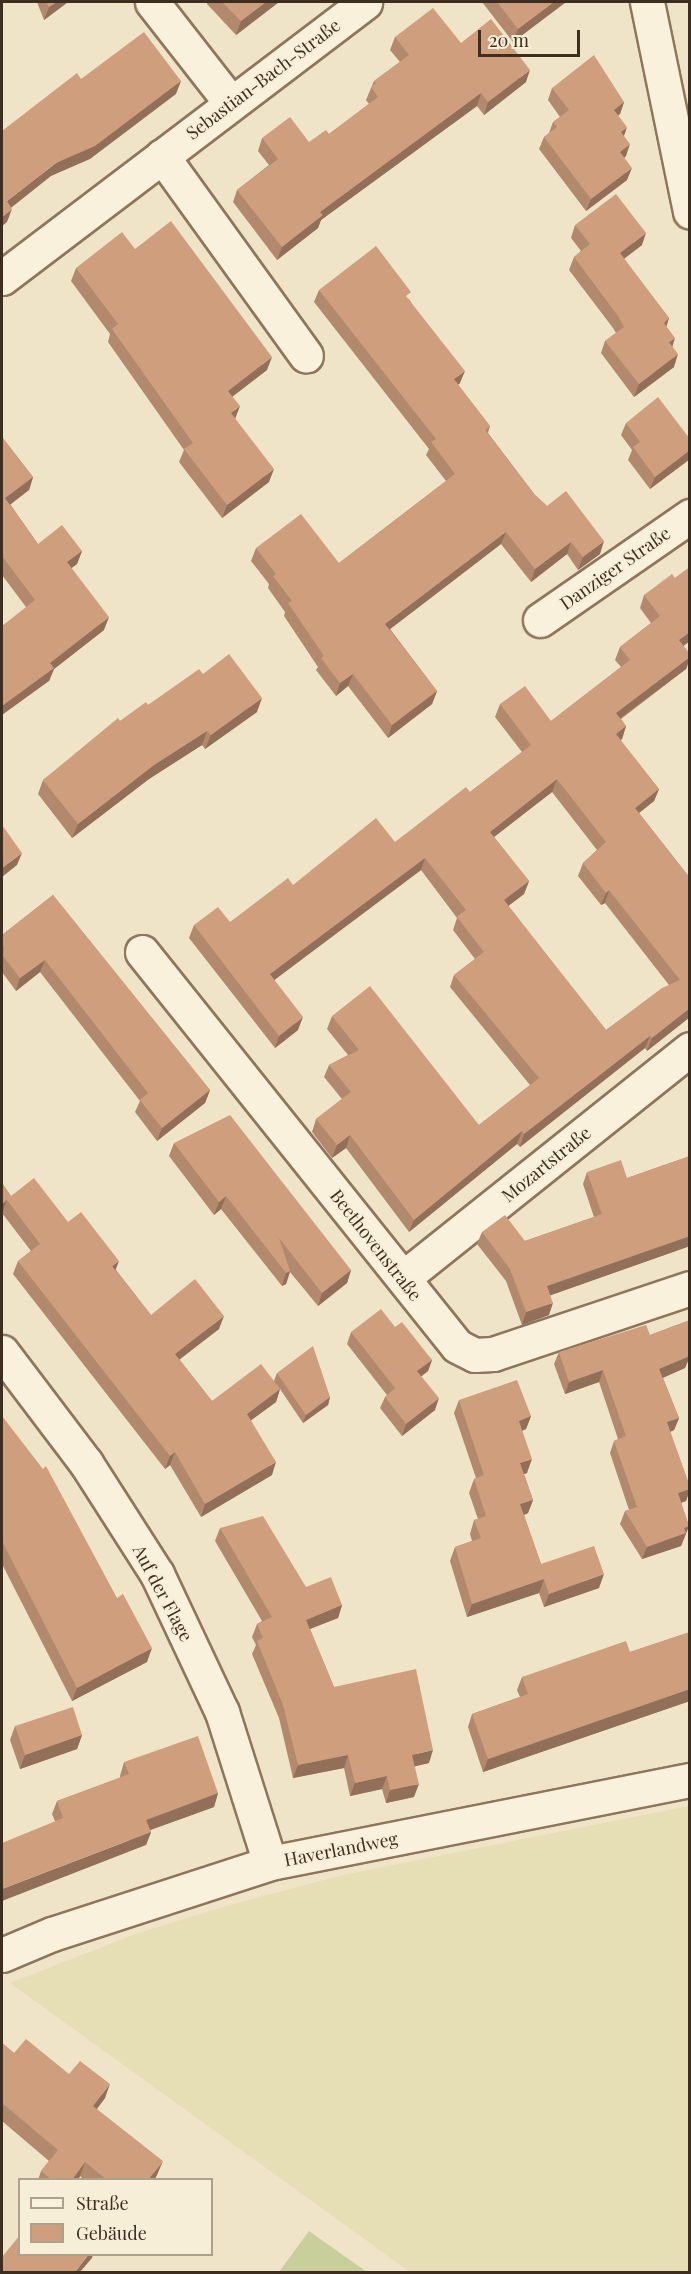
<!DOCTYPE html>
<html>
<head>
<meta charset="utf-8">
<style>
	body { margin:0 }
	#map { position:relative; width:691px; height:2274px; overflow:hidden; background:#f0e4c8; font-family:"Playfair Display",serif }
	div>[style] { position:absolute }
	.farmland>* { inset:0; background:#e6deb5 }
	.green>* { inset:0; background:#c9cf9b }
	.roads { filter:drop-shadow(2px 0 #8d765c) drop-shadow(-2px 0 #8d765c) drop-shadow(0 2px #8d765c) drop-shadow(0 -2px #8d765c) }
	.minor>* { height:33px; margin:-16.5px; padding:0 16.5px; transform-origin:16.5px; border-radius:16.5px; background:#faf1dc }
	.wall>* { inset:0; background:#b2896c }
	.shaded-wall>* { inset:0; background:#916f58 }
	.building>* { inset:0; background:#cf9f7d }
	span { translate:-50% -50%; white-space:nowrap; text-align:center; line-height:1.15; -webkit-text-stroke:4.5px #f7eed8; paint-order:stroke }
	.street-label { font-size:18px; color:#3d2e20 }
	.frame { position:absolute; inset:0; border:3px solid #3d2e20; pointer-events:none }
	.legend { position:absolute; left:18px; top:2178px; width:195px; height:78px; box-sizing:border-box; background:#f7eed8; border:2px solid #ada18e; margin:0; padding:8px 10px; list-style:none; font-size:18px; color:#3d2e20 }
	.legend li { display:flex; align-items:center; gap:12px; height:30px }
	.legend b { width:30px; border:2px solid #ada18e }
	.scale { position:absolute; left:478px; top:30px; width:102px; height:27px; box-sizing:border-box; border:3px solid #3d2e20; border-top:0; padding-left:8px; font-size:18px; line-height:21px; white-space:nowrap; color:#3d2e20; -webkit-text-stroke:4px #f7eed8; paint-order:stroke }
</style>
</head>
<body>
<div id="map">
	<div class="farmland">
		<i style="clip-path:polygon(689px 1806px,689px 2272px,410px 2272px,10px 1983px,138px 1933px,226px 1906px,343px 1875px)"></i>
	</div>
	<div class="green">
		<i style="clip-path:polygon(309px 2231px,367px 2272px,279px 2272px)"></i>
	</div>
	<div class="roads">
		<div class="minor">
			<i style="left:152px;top:2px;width:128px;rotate:52deg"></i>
			<i style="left:647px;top:2px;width:214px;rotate:78.4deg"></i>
			<i style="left:162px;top:156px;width:246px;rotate:54.2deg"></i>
			<i style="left:2px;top:278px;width:456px;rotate:-37.2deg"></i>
			<i style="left:540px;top:620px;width:183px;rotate:-34.7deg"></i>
			<i style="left:142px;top:952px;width:504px;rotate:51.36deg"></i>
			<i style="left:457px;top:1346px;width:20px;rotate:27deg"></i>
			<i style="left:475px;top:1355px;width:18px;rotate:-3deg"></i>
			<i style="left:493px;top:1354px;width:208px;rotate:-18.5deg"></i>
			<i style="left:403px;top:1278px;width:367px;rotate:-38.6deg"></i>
			<i style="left:2px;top:1352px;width:139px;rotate:52.9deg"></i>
			<i style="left:86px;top:1463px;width:132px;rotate:57.4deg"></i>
			<i style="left:157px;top:1574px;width:153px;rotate:64.8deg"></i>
			<i style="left:222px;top:1712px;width:158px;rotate:72.4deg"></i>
			<i style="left:2px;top:1955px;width:54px;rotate:-22.8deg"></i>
			<i style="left:52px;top:1934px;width:229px;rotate:-18deg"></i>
			<i style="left:270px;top:1863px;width:428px;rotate:-11.2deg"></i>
		</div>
	</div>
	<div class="wall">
		<i style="clip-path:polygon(37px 2px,68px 2px,44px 20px)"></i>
		<i style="clip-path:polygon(207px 2px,279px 2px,236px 35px,207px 4px)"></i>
		<i style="clip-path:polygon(482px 2px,566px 2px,513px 42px)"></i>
		<i style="clip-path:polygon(395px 37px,461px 43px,526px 82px,484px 115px,477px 106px,321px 220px,318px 228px,277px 260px,233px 202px,237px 190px,269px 165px,258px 151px,262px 138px,309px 142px,329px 134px,369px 104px,366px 100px,374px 81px,400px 62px,390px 50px)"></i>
		<i style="clip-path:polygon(552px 88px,624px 102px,620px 114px,618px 115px,624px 136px,626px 156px,624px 158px,627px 180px,586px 211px,539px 149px,544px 137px,549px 133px,553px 122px,560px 117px,548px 100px)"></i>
		<i style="clip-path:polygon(575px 225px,642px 245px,624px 259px,669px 318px,666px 326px,672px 347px,674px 367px,634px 397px,601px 353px,605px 341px,616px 333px,613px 328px,569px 270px,574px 257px,581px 251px,571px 238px)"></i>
		<i style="clip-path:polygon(135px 249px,267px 370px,232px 396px,235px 418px,269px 482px,222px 518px,179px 462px,184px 450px,108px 342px,110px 334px,71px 281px,76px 268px)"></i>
		<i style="clip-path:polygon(319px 290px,409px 299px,460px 383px,458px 385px,490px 426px,488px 433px,535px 495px,600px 554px,578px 570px,567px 554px,531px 582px,501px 544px,390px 629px,437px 691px,432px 704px,388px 738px,348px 686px,336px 696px,316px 670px,318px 667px,284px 616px,285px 612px,268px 588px,269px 584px,251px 561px,256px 548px,339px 563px,446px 481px,426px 455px,429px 449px,314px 302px)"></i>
		<i style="clip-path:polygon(626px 423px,690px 439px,690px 459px,650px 489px,628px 460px,632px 450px,621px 435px)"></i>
		<i style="clip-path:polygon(2px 437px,33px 477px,29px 490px,10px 504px,38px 544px,82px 551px,77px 564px,71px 568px,104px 630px,54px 669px,49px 681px,26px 607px,2px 575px)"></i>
		<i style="clip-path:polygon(evenodd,690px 567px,690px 641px,683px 646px,690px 654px,690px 660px,686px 669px,621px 719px,626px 726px,622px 739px,620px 740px,659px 789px,654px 801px,639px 813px,690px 878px,690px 1017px,647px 1051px,645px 1048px,520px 1147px,517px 1144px,409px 1232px,346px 1148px,332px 1158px,312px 1132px,316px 1119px,342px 1099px,324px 1077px,329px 1065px,348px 1055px,327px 1029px,332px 1016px,479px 1125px,530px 1085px,450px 987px,454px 975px,475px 959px,453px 930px,457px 918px,421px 870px,274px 980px,298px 1030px,275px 1048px,189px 938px,194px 925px,230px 922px,293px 885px,395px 842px,470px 792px,522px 752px,495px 717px,500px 704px,551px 721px,621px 667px,615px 660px,620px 647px,651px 623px,640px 608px,644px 595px,675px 578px,690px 567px,552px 792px,597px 850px,583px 863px,578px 876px,601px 905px,605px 903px,669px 985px,606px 1030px,508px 906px,524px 894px,529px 881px,494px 837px,552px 792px)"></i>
		<i style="clip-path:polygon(203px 674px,257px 712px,205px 749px,202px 745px,149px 779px,72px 838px,38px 794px,43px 780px,120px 721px)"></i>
		<i style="clip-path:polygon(53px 895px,210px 1090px,205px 1103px,157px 1141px,135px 1112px,140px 1101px,40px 972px,16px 991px,2px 972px,2px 935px)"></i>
		<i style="clip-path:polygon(174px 1143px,351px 1270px,347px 1283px,318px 1306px,290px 1272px,286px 1284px,282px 1286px,221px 1209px,214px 1215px,169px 1156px)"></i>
		<i style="clip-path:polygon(690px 1156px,690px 1246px,550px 1295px,549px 1315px,522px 1325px,506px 1281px,477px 1244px,482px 1232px,525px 1241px,594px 1217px,583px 1184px,587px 1172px,627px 1178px)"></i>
		<i style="clip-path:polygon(2px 1183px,11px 1196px,68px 1222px,116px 1270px,151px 1315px,219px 1329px,179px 1359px,212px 1401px,274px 1381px,277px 1373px,330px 1397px,328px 1405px,303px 1423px,280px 1389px,276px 1402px,251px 1420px,272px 1475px,201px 1517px,170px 1465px,165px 1469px,13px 1274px,18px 1261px,31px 1251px,2px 1213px)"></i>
		<i style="clip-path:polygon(690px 1320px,690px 1360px,688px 1361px,685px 1368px,663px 1378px,679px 1418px,674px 1430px,670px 1432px,690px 1487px,690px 1490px,686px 1501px,681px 1503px,689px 1526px,681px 1546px,642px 1559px,620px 1524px,625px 1511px,629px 1510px,610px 1453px,614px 1441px,618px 1439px,599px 1382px,565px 1394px,554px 1364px,559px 1352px,650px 1335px)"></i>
		<i style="clip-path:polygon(395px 1327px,432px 1360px,428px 1371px,421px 1376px,435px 1410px,402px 1436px,380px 1408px,385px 1397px,387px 1395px,347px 1344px,351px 1332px)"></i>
		<i style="clip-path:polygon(459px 1400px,531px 1416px,526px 1429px,522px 1431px,527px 1473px,524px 1474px,533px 1500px,528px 1513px,524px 1515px,541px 1564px,599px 1588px,544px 1607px,539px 1593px,467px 1617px,450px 1561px,455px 1547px,472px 1541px,470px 1534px,474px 1520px,478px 1519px,469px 1493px,474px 1479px,476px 1478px,454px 1413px)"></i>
		<i style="clip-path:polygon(2px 1416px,147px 1662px,72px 1701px,2px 1564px)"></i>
		<i style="clip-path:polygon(220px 1528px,306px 1587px,342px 1605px,338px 1618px,310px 1629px,334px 1687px,429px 1763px,415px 1766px,414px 1797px,386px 1803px,382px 1789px,350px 1796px,344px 1768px,293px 1778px,279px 1718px,252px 1654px,256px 1645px,252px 1637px,257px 1624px,262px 1621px,215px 1541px)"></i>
		<i style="clip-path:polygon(690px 1632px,690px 1701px,483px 1772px,468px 1727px,472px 1714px,520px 1697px,517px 1690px,522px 1677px,630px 1652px)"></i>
		<i style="clip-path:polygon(15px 1726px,82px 1735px,77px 1749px,20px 1769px,10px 1740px)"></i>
		<i style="clip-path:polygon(124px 1762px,218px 1793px,214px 1807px,150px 1830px,151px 1832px,146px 1845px,55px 1821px,52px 1814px,57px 1801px,120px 1778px,120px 1776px)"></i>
		<i style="clip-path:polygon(2px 2043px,14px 2053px,69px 2074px,105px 2098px,97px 2109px,157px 2175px,154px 2180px,84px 2180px,80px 2176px,78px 2180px,38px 2180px,41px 2171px,49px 2161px,2px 2121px)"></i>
	</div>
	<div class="shaded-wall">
		<i style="clip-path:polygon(57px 2px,68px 2px,44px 20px,49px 7px)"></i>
		<i style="clip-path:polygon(266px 2px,279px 2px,236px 35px,241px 21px)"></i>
		<i style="clip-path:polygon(554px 2px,566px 2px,513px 42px,518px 29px)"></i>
		<i style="clip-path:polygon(530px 70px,526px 82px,484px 115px,488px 102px)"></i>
		<i style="clip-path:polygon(181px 81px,176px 94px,90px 159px,51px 176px,2px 215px,7px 201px,56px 163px)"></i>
		<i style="clip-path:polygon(481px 93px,477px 106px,321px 220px,318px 228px,277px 260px,282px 247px,320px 212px)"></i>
		<i style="clip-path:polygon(624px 102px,620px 114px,610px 122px,614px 110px)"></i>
		<i style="clip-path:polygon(627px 127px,623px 139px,621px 132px)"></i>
		<i style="clip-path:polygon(630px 144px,626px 156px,615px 164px,620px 152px)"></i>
		<i style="clip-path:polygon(632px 168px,627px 180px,586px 211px,591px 199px)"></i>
		<i style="clip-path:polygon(12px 209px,7px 222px,2px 226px,2px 217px)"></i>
		<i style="clip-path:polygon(646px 233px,642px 245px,615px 265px,620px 253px)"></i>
		<i style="clip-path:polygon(669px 318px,665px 331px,664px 323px)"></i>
		<i style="clip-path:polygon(675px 338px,671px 351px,669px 342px)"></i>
		<i style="clip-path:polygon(678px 354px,674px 367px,634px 397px,639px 384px)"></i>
		<i style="clip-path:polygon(272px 357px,267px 370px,223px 404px,228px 391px)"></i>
		<i style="clip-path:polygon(465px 371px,460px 383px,449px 392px,454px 379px)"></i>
		<i style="clip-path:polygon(240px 406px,235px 419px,231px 413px)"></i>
		<i style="clip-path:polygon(690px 450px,690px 459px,650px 489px,655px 477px)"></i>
		<i style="clip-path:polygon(274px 469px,269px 482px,222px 518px,227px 505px)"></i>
		<i style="clip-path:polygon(33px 477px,29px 490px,2px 511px,5px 498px)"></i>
		<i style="clip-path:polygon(506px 532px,501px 544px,381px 636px,385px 624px)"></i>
		<i style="clip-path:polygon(604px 541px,600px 554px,578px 570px,583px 557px)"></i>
		<i style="clip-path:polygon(571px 542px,567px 554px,531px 582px,535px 569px)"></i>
		<i style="clip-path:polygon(82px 551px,77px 564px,62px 575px,67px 562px)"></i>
		<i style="clip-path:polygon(109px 617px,104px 630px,54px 669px,49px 681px,2px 715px,2px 706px,50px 663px)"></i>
		<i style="clip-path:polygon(690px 632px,690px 641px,674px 653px,679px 640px)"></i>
		<i style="clip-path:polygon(690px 657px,686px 669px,611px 725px,616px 713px)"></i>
		<i style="clip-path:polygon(353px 674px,348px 686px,336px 696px,340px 683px)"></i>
		<i style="clip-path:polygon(437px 691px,432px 704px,388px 738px,392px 725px)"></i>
		<i style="clip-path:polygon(262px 698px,257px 712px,205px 749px,211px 735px)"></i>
		<i style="clip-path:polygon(626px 726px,622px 739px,611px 747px,616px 734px)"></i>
		<i style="clip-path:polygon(207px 731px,202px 745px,149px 779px,72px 838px,78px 824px,154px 765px)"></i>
		<i style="clip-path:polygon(557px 779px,552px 792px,485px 844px,490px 832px)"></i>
		<i style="clip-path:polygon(659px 789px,654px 801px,630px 820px,635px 808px)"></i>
		<i style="clip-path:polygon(22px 853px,17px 865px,2px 877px,2px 868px)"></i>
		<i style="clip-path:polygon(425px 858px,421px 870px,265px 987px,270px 974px)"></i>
		<i style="clip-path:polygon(529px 881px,524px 894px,499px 913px,504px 900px)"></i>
		<i style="clip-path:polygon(609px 890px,605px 903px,601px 905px,606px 893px)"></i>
		<i style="clip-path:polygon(45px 960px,40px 972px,16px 991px,20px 978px)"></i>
		<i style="clip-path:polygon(690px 1008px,690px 1017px,647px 1051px,652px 1038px)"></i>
		<i style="clip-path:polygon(303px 1017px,298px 1030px,275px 1048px,279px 1036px)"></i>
		<i style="clip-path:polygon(650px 1036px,645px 1048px,520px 1147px,524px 1134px)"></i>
		<i style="clip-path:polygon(210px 1090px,205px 1103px,157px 1141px,162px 1128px)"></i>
		<i style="clip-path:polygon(522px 1131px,517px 1144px,409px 1232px,414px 1220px)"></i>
		<i style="clip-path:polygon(350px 1135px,346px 1148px,332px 1158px,337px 1145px)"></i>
		<i style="clip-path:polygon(226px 1196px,221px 1209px,214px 1215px,219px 1202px)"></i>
		<i style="clip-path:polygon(7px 1200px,2px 1213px,2px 1204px)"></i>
		<i style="clip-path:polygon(690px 1236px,690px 1246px,543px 1298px,547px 1286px)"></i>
		<i style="clip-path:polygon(119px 1261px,114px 1274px,112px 1266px)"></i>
		<i style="clip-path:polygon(351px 1270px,347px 1283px,318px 1306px,322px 1293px)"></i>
		<i style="clip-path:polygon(290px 1271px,286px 1284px,282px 1286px,286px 1273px)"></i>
		<i style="clip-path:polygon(553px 1303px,549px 1315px,522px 1325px,526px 1312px)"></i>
		<i style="clip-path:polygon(224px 1316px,219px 1329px,170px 1367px,175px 1354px)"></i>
		<i style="clip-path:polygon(690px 1349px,690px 1360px,688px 1361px,685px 1368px,655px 1381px,659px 1369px)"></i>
		<i style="clip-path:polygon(432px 1360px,428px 1371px,413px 1383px,417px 1371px)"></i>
		<i style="clip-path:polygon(603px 1370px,599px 1382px,565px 1394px,569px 1382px)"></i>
		<i style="clip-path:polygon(280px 1389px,276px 1402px,242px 1427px,247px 1414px)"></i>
		<i style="clip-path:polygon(330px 1397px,328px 1405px,303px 1423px,306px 1415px)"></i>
		<i style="clip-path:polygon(439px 1398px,435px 1410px,402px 1436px,406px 1424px)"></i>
		<i style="clip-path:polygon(531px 1416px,526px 1429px,514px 1434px,519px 1421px)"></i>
		<i style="clip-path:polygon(679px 1418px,674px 1430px,663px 1435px,667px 1422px)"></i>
		<i style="clip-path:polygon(175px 1452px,170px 1465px,165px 1469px,170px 1456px)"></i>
		<i style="clip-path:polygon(532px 1459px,527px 1473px,515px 1477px,520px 1463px)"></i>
		<i style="clip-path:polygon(276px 1462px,272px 1475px,201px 1517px,205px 1504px)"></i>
		<i style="clip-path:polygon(690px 1489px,686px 1501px,673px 1505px,678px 1493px)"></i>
		<i style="clip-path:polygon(533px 1500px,528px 1513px,516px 1518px,520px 1504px)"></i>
		<i style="clip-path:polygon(689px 1526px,681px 1546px,642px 1559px,647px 1547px)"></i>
		<i style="clip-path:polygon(604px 1574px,599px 1588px,544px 1607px,549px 1594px)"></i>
		<i style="clip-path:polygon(544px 1579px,539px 1593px,467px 1617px,472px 1604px)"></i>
		<i style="clip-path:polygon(342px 1605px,338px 1618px,302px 1632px,306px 1620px)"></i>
		<i style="clip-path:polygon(152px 1648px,147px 1662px,72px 1701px,77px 1688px)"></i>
		<i style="clip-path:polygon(690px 1689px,690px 1701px,483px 1772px,488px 1759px)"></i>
		<i style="clip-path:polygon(82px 1735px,77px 1749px,20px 1769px,25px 1755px)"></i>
		<i style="clip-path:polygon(433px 1750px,429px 1763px,408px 1768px,412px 1755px)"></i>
		<i style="clip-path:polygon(348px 1755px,344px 1768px,293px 1778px,298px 1765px)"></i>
		<i style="clip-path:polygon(387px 1776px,382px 1789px,350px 1796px,355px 1783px)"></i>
		<i style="clip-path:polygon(419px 1784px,414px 1797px,386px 1803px,390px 1790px)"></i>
		<i style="clip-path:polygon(218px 1793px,214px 1807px,142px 1833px,146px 1820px)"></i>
		<i style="clip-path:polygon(151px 1832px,146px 1845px,2px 1901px,2px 1889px)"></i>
		<i style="clip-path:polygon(110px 2084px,105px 2098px,88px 2120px,93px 2106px)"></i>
		<i style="clip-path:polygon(163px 2161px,157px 2175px,154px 2180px,148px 2180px)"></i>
		<i style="clip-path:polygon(85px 2162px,80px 2176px,78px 2180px,72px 2180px)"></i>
		<i style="clip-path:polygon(89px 2254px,93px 2254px,92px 2258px,80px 2272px,75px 2272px)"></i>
	</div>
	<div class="building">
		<i style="clip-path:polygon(46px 2px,57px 2px,49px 7px)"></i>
		<i style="clip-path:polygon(222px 2px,266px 2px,241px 21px)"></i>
		<i style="clip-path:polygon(497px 2px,554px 2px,518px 29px)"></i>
		<i style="clip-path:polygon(433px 8px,461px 43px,491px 19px,530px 70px,488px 102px,481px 93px,320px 212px,323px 215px,282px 247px,237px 190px,278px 159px,262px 138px,290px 117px,309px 142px,326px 130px,329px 134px,378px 97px,371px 87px,376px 83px,374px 81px,409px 55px,395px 37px)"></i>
		<i style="clip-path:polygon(144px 32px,181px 81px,95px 146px,56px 163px,7px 201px,12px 209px,2px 217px,2px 131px,77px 73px,81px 79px)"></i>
		<i style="clip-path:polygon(594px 55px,624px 102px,614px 110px,627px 127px,621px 132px,630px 144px,620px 152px,632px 168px,591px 199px,544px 137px,557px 127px,553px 122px,569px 110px,552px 88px)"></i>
		<i style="clip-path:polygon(616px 194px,646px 233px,620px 253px,669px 318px,664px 323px,675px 338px,669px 342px,678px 354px,639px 384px,605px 341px,624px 327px,618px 316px,574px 257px,590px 244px,575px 225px)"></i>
		<i style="clip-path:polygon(171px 221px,272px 357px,228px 391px,240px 406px,231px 413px,274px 469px,227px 505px,184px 449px,193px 443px,112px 329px,118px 324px,76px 268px,122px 232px,135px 249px)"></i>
		<i style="clip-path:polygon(376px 246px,411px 292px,406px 296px,465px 371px,454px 379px,490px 426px,485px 430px,535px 495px,547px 506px,566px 491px,604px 541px,583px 557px,571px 542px,535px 569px,506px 532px,385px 624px,437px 691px,392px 725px,353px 674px,340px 683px,321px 658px,324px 656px,288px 603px,292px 601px,273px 576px,276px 574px,256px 548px,301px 514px,339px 563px,455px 474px,431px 442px,436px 439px,319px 290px)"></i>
		<i style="clip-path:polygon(658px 397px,690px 439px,690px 450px,655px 477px,633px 447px,640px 442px,626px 423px)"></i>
		<i style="clip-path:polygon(2px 437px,33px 477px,5px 498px,38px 544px,62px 525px,82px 551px,67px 562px,109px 617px,50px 663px,54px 668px,2px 706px,2px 626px,35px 600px,2px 556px)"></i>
		<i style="clip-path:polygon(evenodd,690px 567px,690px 632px,679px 640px,690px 654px,690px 657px,616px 713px,626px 726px,616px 734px,659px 789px,635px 808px,690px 878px,690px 1008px,652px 1038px,650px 1036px,524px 1134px,522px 1131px,414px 1220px,350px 1135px,337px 1145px,316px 1119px,351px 1092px,329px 1065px,359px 1050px,332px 1016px,370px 986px,479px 1125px,529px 1086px,539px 1078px,454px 975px,484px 952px,457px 917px,466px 910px,425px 858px,270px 974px,303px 1017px,279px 1036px,194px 925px,218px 907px,230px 922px,288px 878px,293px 885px,376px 818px,395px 842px,466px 787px,470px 792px,531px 745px,500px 704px,525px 686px,551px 721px,630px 660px,620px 647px,660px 616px,644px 595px,672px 574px,675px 578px,690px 567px,557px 779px,606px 842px,583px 863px,606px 893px,609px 890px,680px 980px,662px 988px,606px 1030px,504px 900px,529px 881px,490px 832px,557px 779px)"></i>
		<i style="clip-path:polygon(229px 654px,262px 698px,211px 735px,207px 731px,154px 765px,78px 824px,43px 780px,118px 718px,120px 721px,146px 702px,148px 705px,199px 669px,203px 674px)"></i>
		<i style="clip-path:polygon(2px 825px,22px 853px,2px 868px)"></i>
		<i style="clip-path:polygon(53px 895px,210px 1090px,162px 1128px,140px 1100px,148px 1093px,45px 960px,20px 978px,3px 956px,4px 948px,2px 945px,2px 935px)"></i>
		<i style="clip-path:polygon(230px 1115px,351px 1270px,322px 1293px,279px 1238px,290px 1271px,286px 1273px,226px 1196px,219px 1202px,174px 1143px)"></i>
		<i style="clip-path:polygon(690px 1156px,690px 1236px,547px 1286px,553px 1303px,526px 1312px,510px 1269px,482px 1232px,505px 1215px,525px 1241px,602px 1214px,587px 1172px,621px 1160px,627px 1178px)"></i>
		<i style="clip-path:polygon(34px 1178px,68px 1222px,81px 1212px,119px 1261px,112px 1266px,151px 1315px,195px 1279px,224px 1316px,175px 1354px,212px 1401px,261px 1364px,280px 1389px,247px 1414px,276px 1462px,205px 1504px,175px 1452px,170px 1456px,18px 1261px,40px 1244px,7px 1200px,2px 1204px,2px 1183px,11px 1196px)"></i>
		<i style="clip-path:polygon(381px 1309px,395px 1327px,402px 1322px,432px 1360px,417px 1371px,439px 1398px,406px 1424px,385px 1397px,395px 1388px,351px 1332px)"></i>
		<i style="clip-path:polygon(690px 1320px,690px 1349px,688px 1350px,690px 1356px,659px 1369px,679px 1418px,667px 1422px,690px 1487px,690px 1489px,678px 1493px,689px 1526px,684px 1528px,686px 1533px,647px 1547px,625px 1511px,637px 1507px,614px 1441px,626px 1436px,603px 1370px,569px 1382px,559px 1352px,646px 1325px,650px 1335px)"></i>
		<i style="clip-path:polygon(313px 1346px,330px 1397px,306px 1415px,277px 1373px)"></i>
		<i style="clip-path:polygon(517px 1380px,531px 1416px,519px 1421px,532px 1459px,520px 1463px,533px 1500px,520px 1504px,541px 1564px,594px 1546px,604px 1574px,549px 1594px,544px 1579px,472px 1604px,455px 1547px,481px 1538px,474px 1520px,486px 1516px,474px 1479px,484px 1475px,459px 1400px)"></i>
		<i style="clip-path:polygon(2px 1416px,43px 1469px,46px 1466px,117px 1598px,123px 1594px,152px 1648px,77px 1688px,2px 1541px)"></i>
		<i style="clip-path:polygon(263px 1516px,306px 1587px,331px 1577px,342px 1605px,306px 1620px,334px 1687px,416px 1669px,433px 1750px,412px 1755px,419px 1784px,390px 1790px,387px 1776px,355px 1783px,348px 1755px,298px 1765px,283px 1705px,257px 1641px,263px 1638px,257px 1624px,272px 1617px,220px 1528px)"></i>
		<i style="clip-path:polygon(690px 1632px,690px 1689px,488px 1759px,472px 1714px,528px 1694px,522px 1677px,626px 1641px,630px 1652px)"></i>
		<i style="clip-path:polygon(73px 1707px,82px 1735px,25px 1755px,15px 1726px)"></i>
		<i style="clip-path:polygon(198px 1736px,218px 1793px,146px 1820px,151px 1832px,2px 1889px,2px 1843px,63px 1818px,57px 1801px,129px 1774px,124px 1762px)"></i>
		<i style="clip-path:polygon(26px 2039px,69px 2074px,80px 2061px,110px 2084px,93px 2106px,163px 2161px,148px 2180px,107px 2180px,85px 2162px,72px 2180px,52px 2180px,41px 2171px,58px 2150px,2px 2103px,2px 2043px,14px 2053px)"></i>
		<i style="clip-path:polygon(20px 2235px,20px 2254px,89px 2254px,75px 2272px,2px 2272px,2px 2257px)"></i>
	</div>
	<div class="street-label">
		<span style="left:263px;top:79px;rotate:-37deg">Sebastian-Bach-Straße</span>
		<span style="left:615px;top:568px;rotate:-35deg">Danziger Straße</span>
		<span style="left:546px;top:1164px;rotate:-39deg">Mozartstraße</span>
		<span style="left:376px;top:1245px;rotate:52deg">Beethovenstraße</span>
		<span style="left:163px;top:1593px;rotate:62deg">Auf der Flage</span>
		<span style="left:341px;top:1849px;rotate:-11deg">Haverlandweg</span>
	</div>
	<div class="frame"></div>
	<ul class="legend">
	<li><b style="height:8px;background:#faf1dc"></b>Straße</li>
	<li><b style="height:16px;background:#cf9f7d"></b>Gebäude</li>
	</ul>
	<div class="scale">20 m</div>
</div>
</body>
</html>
